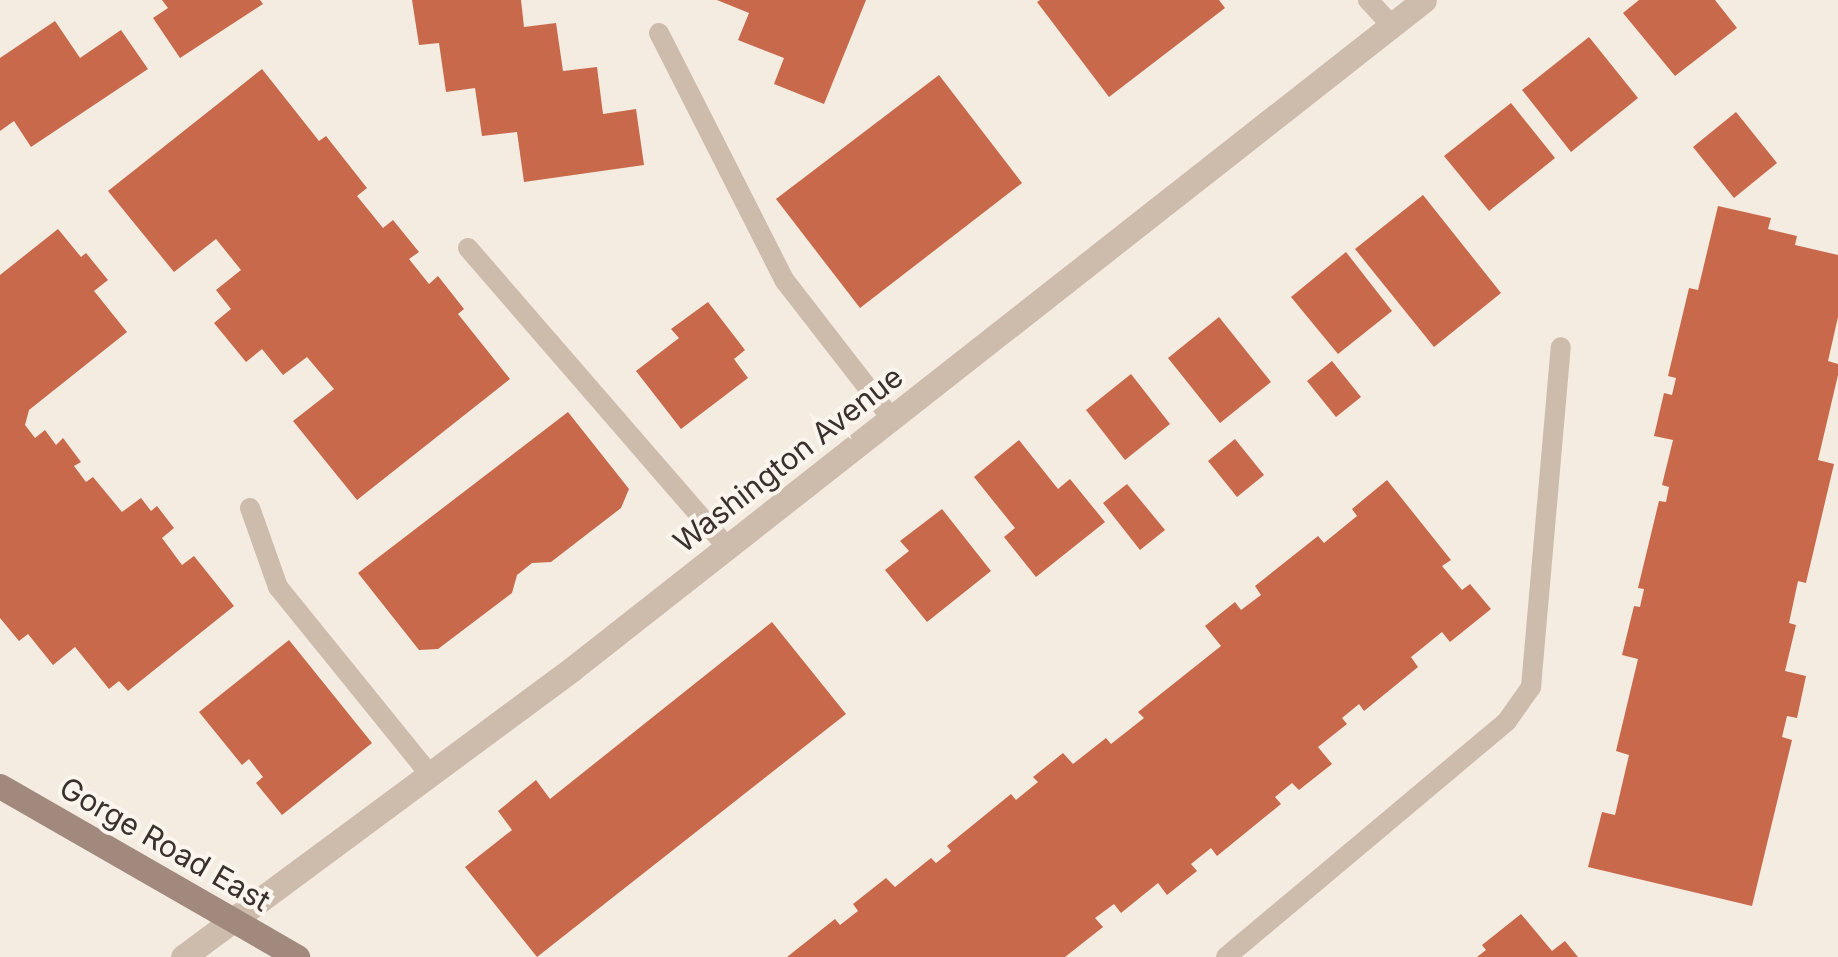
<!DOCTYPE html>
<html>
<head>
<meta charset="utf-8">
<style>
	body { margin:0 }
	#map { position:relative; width:1838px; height:957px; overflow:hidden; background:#f4ebe1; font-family:Inter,sans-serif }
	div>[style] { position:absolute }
	.building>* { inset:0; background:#c8694b }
	.service>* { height:20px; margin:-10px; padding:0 10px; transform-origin:10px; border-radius:10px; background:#cdbbac }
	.minor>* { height:25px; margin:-12.5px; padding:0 12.5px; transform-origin:12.5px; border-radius:12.5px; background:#cdbbac }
	.secondary>* { height:25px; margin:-12.5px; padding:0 12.5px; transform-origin:12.5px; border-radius:12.5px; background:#a18a7d }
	span { translate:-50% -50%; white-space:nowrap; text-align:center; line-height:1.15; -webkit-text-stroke:8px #fbf5ee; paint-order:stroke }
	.street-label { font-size:30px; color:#3b302b }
</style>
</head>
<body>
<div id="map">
	<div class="building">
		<i style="clip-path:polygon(162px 0,260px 0,263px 4px,180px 58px,153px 18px,168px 8px)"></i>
		<i style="clip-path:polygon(412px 0,521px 0,524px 27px,556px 23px,563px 71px,597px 67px,603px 114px,636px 109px,644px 165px,524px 182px,517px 132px,482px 136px,475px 88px,446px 92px,439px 43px,419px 45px)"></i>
		<i style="clip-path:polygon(717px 0,866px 0,824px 104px,774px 84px,784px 58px,738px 40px,749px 13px)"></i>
		<i style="clip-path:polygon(1040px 0,1219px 0,1225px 8px,1109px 97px,1037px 2px)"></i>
		<i style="clip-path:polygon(1639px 0,1715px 0,1737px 28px,1675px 76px,1623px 13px)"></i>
		<i style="clip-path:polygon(55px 21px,80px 58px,121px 30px,148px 69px,31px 147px,14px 121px,0 131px,0 58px)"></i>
		<i style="clip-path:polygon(1589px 37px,1638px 98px,1571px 152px,1522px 90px)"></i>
		<i style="clip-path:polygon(262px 69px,319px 141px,326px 136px,367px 188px,357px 196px,383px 228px,393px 220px,419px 252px,409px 259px,429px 284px,438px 276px,464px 309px,458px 314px,510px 379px,357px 500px,293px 421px,334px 389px,307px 357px,283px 375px,262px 349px,246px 362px,214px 323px,231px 309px,216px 290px,241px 270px,216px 239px,174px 272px,108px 191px)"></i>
		<i style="clip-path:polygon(939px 75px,1022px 183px,860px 308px,776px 199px)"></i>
		<i style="clip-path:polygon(1511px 103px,1555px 158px,1489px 211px,1444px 156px)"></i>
		<i style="clip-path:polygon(1736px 112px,1777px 163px,1734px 198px,1693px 147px)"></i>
		<i style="clip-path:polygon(1423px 195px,1501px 293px,1434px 347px,1355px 249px)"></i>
		<i style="clip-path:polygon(1718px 206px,1771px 218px,1768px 229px,1797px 236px,1795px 245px,1838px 255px,1838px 317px,1828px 361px,1838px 364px,1838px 375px,1818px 460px,1834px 464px,1806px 583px,1798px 581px,1789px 623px,1796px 625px,1785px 671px,1806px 676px,1797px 718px,1787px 716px,1782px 737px,1792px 740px,1752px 906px,1588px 867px,1602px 812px,1615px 815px,1629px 755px,1616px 751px,1638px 659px,1622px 655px,1634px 606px,1640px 607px,1644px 589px,1638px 588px,1659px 501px,1666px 502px,1669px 487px,1662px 485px,1673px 440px,1654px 436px,1664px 393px,1672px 395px,1676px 378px,1668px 376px,1689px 288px,1698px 290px)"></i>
		<i style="clip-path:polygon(58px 229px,81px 257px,86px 253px,108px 280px,94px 291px,127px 332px,29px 410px,25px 425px,35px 438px,45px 430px,56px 445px,63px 438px,81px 462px,74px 466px,86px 482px,93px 477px,122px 512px,141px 498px,151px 511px,157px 506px,174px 528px,162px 538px,182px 565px,194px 556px,234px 606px,128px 691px,119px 681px,109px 689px,75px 647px,53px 665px,28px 634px,19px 641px,0 618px,0 275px)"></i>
		<i style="clip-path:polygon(1346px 252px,1392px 311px,1338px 354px,1291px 297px)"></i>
		<i style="clip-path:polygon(708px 302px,745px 350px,734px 359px,748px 378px,681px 429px,636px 371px,679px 338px,671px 329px)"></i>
		<i style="clip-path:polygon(1219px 317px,1271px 382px,1220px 423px,1168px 358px)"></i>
		<i style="clip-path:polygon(1332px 361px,1361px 397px,1336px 417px,1307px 381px)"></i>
		<i style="clip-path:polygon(1131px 374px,1170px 424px,1125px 460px,1086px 410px)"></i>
		<i style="clip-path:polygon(568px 412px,629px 489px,621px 508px,551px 562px,532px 563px,517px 575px,512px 593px,438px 649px,419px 650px,358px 573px)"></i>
		<i style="clip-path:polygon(1235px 439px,1264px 475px,1237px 497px,1208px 461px)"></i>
		<i style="clip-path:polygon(1019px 440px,1058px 489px,1070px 479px,1105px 522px,1036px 577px,1004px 537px,1015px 528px,974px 477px)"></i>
		<i style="clip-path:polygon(1387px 480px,1451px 560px,1442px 566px,1462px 590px,1470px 584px,1491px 609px,1450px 642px,1442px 632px,1411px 657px,1418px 667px,1364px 711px,1359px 704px,1342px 718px,1347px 724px,1318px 747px,1332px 764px,1299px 790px,1292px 783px,1275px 797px,1281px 804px,1217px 856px,1211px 848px,1191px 864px,1197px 871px,1167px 895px,1158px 883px,1121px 913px,1114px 904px,1095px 918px,1103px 927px,1065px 957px,787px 957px,835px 919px,840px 925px,858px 911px,853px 904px,886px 878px,895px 887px,931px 858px,936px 863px,951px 851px,947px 846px,1011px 794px,1016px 800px,1038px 782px,1033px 777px,1063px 753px,1073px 764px,1106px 738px,1111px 744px,1144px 718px,1138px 712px,1221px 646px,1205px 626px,1235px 602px,1241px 610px,1261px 595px,1255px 586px,1318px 536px,1324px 543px,1357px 516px,1352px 509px)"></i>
		<i style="clip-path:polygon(1127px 484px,1165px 530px,1140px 550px,1103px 503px)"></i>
		<i style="clip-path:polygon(942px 509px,991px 571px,927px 622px,885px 570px,909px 551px,900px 541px)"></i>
		<i style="clip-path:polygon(772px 622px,846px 714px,537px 957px,465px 867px,512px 830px,498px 811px,536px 780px,550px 799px)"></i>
		<i style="clip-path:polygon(289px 640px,372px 743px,282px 815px,256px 783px,263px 777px,249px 759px,242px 765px,199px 712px)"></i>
		<i style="clip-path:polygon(1521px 914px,1552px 951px,1565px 941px,1578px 957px,1477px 957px,1486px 950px,1482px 945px)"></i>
	</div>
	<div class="service">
		<i style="left:1368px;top:0;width:35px;rotate:47deg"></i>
		<i style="left:659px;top:33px;width:278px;rotate:63.1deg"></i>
		<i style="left:785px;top:281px;width:175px;rotate:52.2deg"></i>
		<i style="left:468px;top:248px;width:396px;rotate:49.1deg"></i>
		<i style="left:250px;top:508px;width:84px;rotate:70.5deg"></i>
		<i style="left:278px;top:587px;width:243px;rotate:51deg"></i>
		<i style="left:1226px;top:957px;width:367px;rotate:-40deg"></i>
		<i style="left:1507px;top:721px;width:42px;rotate:-54.8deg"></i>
		<i style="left:1531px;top:687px;width:341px;rotate:-85deg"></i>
	</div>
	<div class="minor">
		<i style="left:183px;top:957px;width:484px;rotate:-36.5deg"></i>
		<i style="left:572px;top:669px;width:1083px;rotate:-38.14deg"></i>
	</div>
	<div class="secondary">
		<i style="left:0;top:786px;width:343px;rotate:29.9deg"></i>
	</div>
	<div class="street-label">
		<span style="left:788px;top:459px;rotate:-38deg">Washington Avenue</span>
		<span style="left:165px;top:844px;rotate:30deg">Gorge Road East</span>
	</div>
</div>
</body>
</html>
